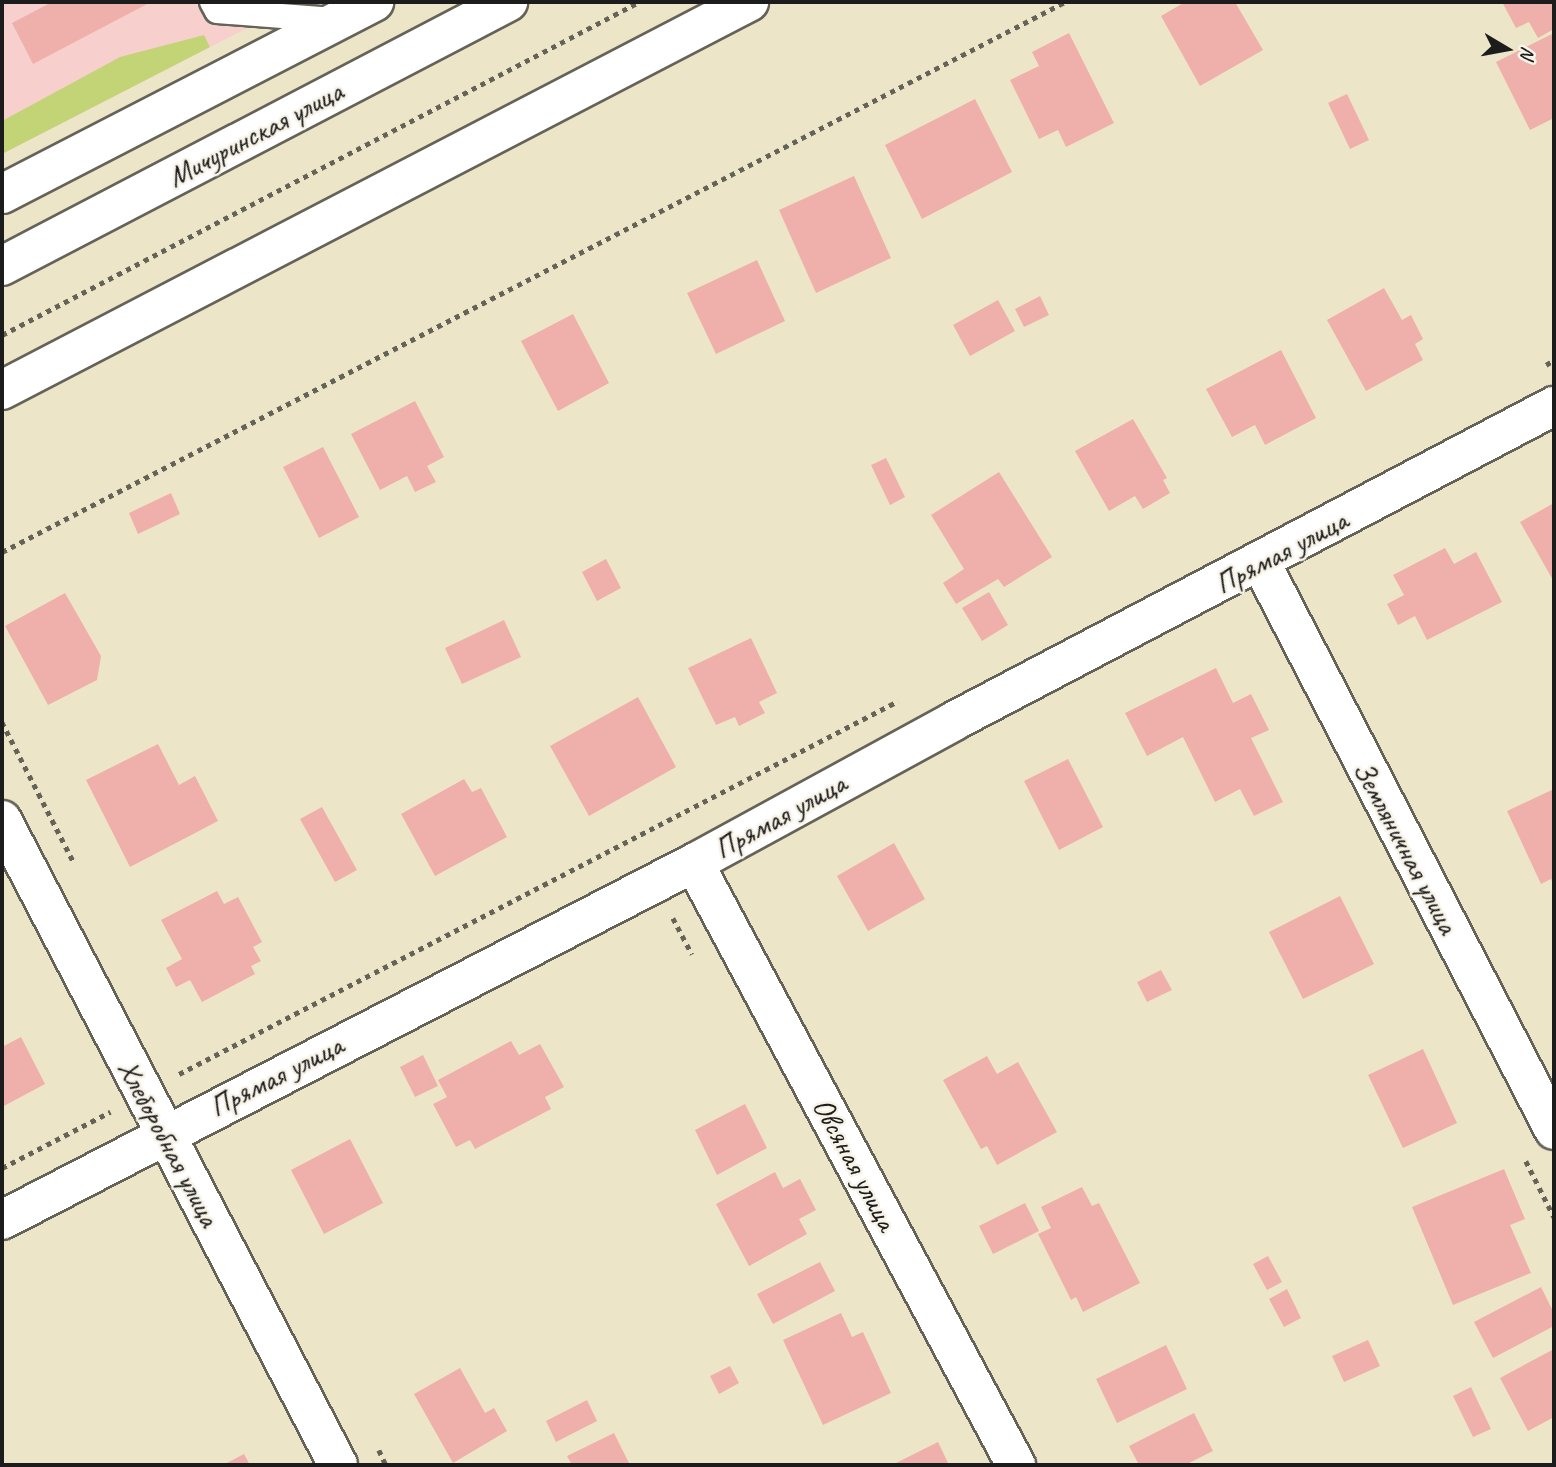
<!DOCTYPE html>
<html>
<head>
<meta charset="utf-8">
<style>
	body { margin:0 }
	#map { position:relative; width:1556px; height:1467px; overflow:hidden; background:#ede5c8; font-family:Caveat,sans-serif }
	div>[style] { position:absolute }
	.built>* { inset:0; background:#f7d0cd }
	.green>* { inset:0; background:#c3d477 }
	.building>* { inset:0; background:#efb0ac }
	.path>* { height:4.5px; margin-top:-2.25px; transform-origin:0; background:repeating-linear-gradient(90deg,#656258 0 5px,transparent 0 10px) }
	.roads { filter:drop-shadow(2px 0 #656258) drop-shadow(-2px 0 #656258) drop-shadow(0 2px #656258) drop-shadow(0 -2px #656258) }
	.service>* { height:24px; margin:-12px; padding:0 12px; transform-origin:12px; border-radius:12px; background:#fff }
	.minor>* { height:38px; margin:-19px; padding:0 19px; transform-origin:19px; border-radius:19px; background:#fff }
	.primary>* { height:38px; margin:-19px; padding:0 19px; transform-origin:19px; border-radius:19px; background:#fff }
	span { translate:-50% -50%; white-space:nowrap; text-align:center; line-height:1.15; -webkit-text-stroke:5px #f7f3e8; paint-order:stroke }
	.street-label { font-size:30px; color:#1c1c1c }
	.frame { position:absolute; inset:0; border:4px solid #1c1c1c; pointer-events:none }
	.north { position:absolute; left:1472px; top:14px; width:70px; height:70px; -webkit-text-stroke:5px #f7f3e8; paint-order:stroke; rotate:100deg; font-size:19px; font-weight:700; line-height:28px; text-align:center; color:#1c1c1c }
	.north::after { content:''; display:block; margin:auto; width:24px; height:32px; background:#1c1c1c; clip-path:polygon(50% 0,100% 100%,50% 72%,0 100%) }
</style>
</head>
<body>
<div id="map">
	<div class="built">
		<i style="clip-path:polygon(2px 2px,254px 2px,263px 20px,2px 154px)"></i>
	</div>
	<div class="green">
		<i style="clip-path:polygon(204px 35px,210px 47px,2px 154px,2px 121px,120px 57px)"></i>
	</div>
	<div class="building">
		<i style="clip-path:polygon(52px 2px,151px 2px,33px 64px,12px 23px)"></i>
		<i style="clip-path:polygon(1185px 2px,1235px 2px,1263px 50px,1200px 86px,1161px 16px)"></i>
		<i style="clip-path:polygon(1502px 2px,1554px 2px,1554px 29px,1538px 38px,1529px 22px,1516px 28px)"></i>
		<i style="clip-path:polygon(1069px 33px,1114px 123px,1066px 147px,1058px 130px,1039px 139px,1010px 80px,1039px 66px,1032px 52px)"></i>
		<i style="clip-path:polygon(1554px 33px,1554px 118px,1530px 130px,1496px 62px)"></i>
		<i style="clip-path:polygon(1347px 94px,1369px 140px,1350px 149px,1328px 103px)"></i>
		<i style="clip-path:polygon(975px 99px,1012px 172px,922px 219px,885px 145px)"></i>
		<i style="clip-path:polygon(854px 176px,891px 258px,816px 293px,779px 210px)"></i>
		<i style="clip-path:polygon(757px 260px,785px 321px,716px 354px,687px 293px)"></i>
		<i style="clip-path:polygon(1384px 288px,1402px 320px,1411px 315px,1423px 339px,1415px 344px,1423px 360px,1366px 391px,1327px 320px)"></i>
		<i style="clip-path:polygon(1040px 296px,1049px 315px,1024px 327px,1015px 309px)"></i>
		<i style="clip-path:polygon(998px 300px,1015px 331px,970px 356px,953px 325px)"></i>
		<i style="clip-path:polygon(573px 314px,609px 383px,558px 411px,521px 341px)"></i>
		<i style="clip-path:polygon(1281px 350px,1316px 418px,1265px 445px,1255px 425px,1232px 437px,1206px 389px)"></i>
		<i style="clip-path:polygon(415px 401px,444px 457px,427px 466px,436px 482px,415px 492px,407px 476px,380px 490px,351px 434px)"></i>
		<i style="clip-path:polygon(1133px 419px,1167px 478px,1163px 480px,1170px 493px,1143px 509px,1135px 496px,1109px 511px,1075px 451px)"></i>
		<i style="clip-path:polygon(323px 447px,359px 517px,319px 538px,283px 467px)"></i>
		<i style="clip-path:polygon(886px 458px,905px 497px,890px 505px,871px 465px)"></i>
		<i style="clip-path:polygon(999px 472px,1052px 557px,1004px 587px,998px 579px,956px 604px,943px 583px,964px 569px,931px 515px)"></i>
		<i style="clip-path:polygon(171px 493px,180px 514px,138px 534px,129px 513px)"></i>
		<i style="clip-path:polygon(1554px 503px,1554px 582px,1520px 522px)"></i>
		<i style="clip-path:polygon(1445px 548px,1454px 564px,1476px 552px,1502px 602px,1427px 640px,1415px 616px,1398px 625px,1387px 604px,1404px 595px,1393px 575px)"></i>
		<i style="clip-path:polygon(606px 559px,621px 588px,597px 601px,582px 572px)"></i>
		<i style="clip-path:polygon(989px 592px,1008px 625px,982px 641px,962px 608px)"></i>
		<i style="clip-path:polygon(65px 593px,101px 656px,97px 680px,48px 705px,5px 626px)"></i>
		<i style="clip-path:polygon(504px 620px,521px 657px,462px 684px,445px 648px)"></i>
		<i style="clip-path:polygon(751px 638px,777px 693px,759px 702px,765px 713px,739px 726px,735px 717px,716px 725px,688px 668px)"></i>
		<i style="clip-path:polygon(1216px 668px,1233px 703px,1251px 694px,1269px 730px,1251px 738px,1283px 802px,1254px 816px,1240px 789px,1215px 802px,1183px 737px,1147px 756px,1125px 713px)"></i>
		<i style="clip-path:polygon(638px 697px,676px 767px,589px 816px,550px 746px)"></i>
		<i style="clip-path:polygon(158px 744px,179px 785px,195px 776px,218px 821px,130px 867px,86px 780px)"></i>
		<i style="clip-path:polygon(1068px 759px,1103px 827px,1059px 850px,1024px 781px)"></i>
		<i style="clip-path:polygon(464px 779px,472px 792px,481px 788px,507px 837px,435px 876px,401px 814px)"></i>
		<i style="clip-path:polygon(1554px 789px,1554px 886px,1551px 879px,1541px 884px,1507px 811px)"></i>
		<i style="clip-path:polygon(322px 807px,357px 870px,335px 882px,300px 819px)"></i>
		<i style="clip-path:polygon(894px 843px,925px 899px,868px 931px,837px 876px)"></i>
		<i style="clip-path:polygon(217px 891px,224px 904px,238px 897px,262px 942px,253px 947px,261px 961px,251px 966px,255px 974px,202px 1002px,190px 980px,176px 987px,166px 968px,182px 959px,161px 920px)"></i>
		<i style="clip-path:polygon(1340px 896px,1374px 964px,1303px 999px,1269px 932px)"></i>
		<i style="clip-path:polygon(1161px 970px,1172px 990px,1147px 1002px,1137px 982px)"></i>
		<i style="clip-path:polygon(21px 1037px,45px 1084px,2px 1107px,2px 1047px)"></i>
		<i style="clip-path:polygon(511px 1041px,519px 1055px,540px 1044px,564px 1087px,545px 1097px,551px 1109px,475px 1149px,470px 1140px,456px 1147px,433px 1104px,447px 1097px,438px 1080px)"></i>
		<i style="clip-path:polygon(1423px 1049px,1457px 1123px,1403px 1148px,1368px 1075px)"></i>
		<i style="clip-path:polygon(423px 1055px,438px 1086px,415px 1097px,400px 1067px)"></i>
		<i style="clip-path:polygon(987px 1056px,997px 1074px,1018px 1062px,1057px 1132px,997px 1165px,987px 1146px,981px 1149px,943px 1080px)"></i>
		<i style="clip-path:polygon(745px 1104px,767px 1148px,717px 1175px,695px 1130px)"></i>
		<i style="clip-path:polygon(350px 1139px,383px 1203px,324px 1234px,291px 1170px)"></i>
		<i style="clip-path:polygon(1504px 1169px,1525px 1219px,1510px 1225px,1531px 1273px,1453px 1305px,1412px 1207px)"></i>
		<i style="clip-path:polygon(775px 1172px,783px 1188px,800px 1179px,816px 1210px,799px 1219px,807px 1234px,749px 1266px,716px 1204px)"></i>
		<i style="clip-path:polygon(1082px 1187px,1092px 1206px,1099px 1203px,1140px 1283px,1083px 1312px,1076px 1297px,1071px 1300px,1038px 1234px,1051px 1228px,1041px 1207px)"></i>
		<i style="clip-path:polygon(1025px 1203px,1039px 1231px,993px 1254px,979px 1226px)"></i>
		<i style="clip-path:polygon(1268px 1256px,1282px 1282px,1267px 1290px,1253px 1264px)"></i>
		<i style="clip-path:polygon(820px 1262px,835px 1291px,773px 1324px,757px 1294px)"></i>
		<i style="clip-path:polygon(1541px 1287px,1554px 1313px,1554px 1326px,1493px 1358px,1474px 1322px)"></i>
		<i style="clip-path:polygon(1287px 1289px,1301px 1318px,1284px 1327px,1269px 1299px)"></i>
		<i style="clip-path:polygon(841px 1313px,852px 1337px,863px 1332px,891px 1393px,823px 1425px,783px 1340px)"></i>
		<i style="clip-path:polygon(1368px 1340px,1380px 1366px,1344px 1382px,1332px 1356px)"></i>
		<i style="clip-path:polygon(1166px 1345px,1187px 1389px,1117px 1423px,1096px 1379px)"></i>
		<i style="clip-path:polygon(1554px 1349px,1554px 1417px,1528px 1431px,1500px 1378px)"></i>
		<i style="clip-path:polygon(730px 1366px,739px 1383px,719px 1394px,710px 1376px)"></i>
		<i style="clip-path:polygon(460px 1368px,485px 1413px,494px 1408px,507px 1431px,453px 1463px,414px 1394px)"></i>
		<i style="clip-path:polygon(1471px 1387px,1491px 1429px,1473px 1437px,1453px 1396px)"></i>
		<i style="clip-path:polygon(587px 1400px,597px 1421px,556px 1442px,546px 1421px)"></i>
		<i style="clip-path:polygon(1194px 1413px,1213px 1451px,1185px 1465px,1139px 1465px,1129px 1446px)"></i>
		<i style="clip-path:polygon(614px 1433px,630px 1465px,572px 1465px,567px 1456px)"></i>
		<i style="clip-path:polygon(938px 1442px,949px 1465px,892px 1465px)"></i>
		<i style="clip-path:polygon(244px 1454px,250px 1465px,223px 1465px)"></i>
	</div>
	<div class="path">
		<i style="left:2px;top:335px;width:719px;rotate:-27.6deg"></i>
		<i style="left:1546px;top:365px;width:9px;rotate:-32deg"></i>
		<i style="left:2px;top:552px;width:1197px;rotate:-27.36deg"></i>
		<i style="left:2px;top:722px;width:156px;rotate:62.9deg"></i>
		<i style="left:673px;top:918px;width:41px;rotate:62.2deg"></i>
		<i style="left:179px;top:1074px;width:810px;rotate:-27.42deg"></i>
		<i style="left:1526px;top:1161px;width:63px;rotate:63.4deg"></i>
		<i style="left:2px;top:1168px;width:122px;rotate:-27.4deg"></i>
		<i style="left:379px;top:1450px;width:17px;rotate:65deg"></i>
	</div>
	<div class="roads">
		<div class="service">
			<i style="left:212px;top:2px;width:10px;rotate:61deg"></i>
			<i style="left:217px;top:11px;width:117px;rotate:4.4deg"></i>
		</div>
		<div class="minor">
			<i style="left:2px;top:390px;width:842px;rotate:-27.45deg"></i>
			<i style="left:1261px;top:563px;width:638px;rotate:62.67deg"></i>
			<i style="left:2px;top:820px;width:727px;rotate:62.48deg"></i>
			<i style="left:694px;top:863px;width:683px;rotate:61.86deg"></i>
			<i style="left:2px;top:1220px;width:779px;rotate:-27.29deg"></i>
			<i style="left:694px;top:863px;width:296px;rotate:-28.6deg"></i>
			<i style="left:954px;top:721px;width:678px;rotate:-27.7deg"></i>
		</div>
		<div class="primary">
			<i style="left:2px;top:194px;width:419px;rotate:-27.3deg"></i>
			<i style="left:2px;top:266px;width:571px;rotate:-27.55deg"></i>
		</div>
	</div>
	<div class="street-label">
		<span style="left:255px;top:134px;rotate:-28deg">Мичуринская улица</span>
		<span style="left:1281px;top:552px;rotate:-28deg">Прямая улица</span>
		<span style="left:780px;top:816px;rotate:-29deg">Прямая улица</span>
		<span style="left:1406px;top:847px;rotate:62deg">Земляничная улица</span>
		<span style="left:276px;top:1076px;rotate:-27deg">Прямая улица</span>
		<span style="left:169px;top:1143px;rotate:62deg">Хлеборобная улица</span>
		<span style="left:855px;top:1164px;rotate:62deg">Овсяная улица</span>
	</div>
	<div class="frame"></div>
	<div class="north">N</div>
</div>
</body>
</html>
